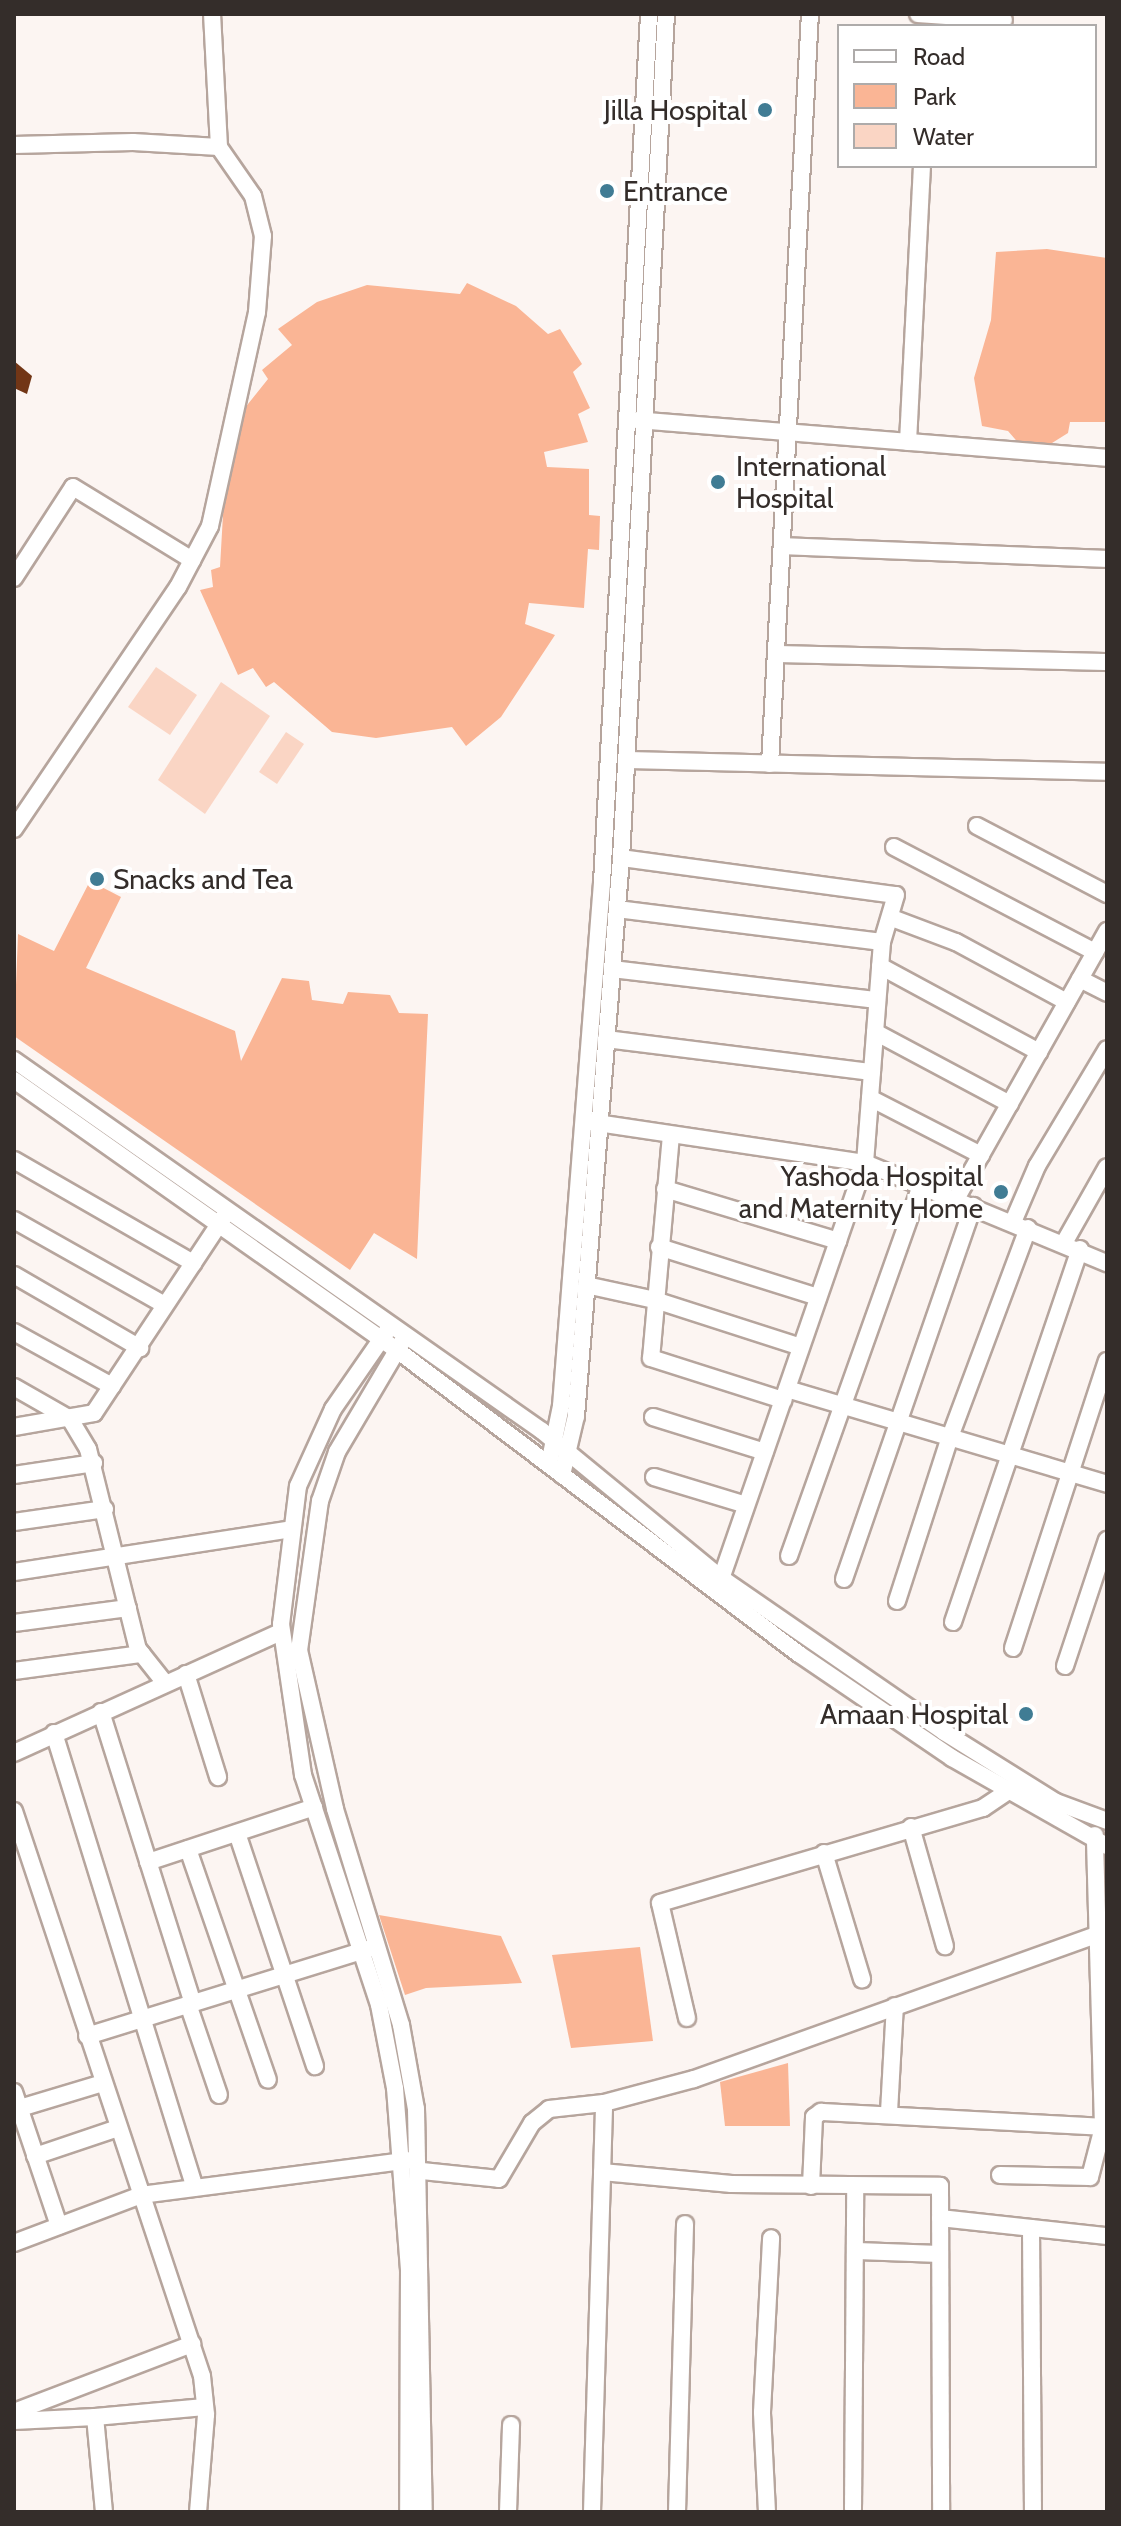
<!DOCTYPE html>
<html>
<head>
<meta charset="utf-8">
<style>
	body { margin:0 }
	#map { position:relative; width:1121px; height:2526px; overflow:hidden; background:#fcf5f2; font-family:Cabin,sans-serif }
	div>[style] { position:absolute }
	.green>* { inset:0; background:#fab595 }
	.water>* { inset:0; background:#fad5c4 }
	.building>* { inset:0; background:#723616 }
	.roads { filter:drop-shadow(2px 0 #b6a59d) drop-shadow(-2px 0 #b6a59d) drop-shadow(0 2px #b6a59d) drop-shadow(0 -2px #b6a59d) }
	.minor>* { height:16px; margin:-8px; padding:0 8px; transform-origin:8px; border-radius:8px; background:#fff }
	.dots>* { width:22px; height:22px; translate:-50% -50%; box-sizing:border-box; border:4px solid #fff; border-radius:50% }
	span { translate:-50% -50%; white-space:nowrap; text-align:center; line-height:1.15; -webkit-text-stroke:8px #fff; paint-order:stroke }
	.poi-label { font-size:28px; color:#342d2a }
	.right { translate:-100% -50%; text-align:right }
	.left { translate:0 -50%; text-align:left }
	.frame { position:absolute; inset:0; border:16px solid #342d2a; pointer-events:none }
	.legend { position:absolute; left:837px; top:24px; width:260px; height:144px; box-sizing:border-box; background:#fff; border:2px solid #aeabaa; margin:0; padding:10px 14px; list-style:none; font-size:24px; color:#342d2a }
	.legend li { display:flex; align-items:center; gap:16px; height:40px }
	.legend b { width:40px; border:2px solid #aeabaa }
</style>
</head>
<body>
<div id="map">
	<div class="green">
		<i style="clip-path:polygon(1047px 249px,1107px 258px,1107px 422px,1070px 422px,1068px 433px,1044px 448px,1021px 446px,1008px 431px,982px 426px,974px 378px,991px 320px,996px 252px)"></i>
		<i style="clip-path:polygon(467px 283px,516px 306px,548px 334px,560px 329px,582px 364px,573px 372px,590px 408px,578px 414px,588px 442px,544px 452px,547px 467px,589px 469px,589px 515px,600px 516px,599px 550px,588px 549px,584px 608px,529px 603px,525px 624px,555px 635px,501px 717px,466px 746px,452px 727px,376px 738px,332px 732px,274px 682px,266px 687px,253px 668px,238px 675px,200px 590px,213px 587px,211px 570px,220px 567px,225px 480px,244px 409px,268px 379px,262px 370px,292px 345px,278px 329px,317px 302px,367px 285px,460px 294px)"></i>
		<i style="clip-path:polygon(90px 881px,121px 897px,86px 968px,235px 1031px,241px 1061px,282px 978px,309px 981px,312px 1000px,343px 1004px,348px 992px,390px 995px,399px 1013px,428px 1014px,417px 1259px,374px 1233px,350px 1270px,14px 1036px,18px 934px,54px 951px)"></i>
		<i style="clip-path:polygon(379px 1915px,501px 1936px,522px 1983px,426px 1988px,405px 1995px)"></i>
		<i style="clip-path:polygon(640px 1947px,653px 2041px,571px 2048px,552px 1955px)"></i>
		<i style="clip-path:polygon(788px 2063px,790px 2126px,725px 2126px,720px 2082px)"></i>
	</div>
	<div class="water">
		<i style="clip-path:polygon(156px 667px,197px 695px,170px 735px,128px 707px)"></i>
		<i style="clip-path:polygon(221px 682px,270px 716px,205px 814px,158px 780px)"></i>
		<i style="clip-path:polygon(286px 732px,304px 744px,277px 784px,259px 772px)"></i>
	</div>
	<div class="building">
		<i style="clip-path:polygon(14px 361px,32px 376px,27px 394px,14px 388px)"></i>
	</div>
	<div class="roads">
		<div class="minor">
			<i style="left:918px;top:14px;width:86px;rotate:4deg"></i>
			<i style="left:14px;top:145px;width:119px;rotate:-1.4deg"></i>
			<i style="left:133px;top:142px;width:86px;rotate:3.3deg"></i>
			<i style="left:636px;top:420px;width:473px;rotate:4.6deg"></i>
			<i style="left:908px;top:442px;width:276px;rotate:-87.1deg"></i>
			<i style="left:782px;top:546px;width:325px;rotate:2.3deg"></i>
			<i style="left:14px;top:578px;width:108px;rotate:-57deg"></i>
			<i style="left:73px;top:487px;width:140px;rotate:31.5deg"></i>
			<i style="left:776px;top:654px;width:331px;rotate:1.4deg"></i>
			<i style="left:626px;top:760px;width:481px;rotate:1.4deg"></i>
			<i style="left:770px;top:764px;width:751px;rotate:-86.95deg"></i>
			<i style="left:977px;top:826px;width:147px;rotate:27.6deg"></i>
			<i style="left:14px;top:829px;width:292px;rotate:-55.9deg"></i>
			<i style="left:178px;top:587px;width:69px;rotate:-62.3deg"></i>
			<i style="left:210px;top:526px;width:219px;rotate:-77.6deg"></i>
			<i style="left:257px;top:312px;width:76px;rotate:-85.5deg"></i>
			<i style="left:263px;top:236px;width:41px;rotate:-104deg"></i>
			<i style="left:253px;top:196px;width:60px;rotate:-124.8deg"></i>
			<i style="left:219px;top:147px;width:133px;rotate:-93deg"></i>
			<i style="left:894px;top:847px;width:227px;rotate:27.6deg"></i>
			<i style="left:621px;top:858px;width:277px;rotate:7.7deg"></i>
			<i style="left:896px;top:895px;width:49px;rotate:106.6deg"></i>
			<i style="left:882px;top:942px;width:222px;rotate:94.4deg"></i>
			<i style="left:865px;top:1163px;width:439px;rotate:109.1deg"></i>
			<i style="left:617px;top:909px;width:267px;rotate:7.1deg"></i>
			<i style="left:892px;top:918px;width:68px;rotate:20.6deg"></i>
			<i style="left:956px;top:942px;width:126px;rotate:28.4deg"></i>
			<i style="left:880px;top:966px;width:181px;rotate:28.4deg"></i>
			<i style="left:612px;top:969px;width:267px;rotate:6.7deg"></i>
			<i style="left:1080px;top:979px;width:30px;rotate:27deg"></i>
			<i style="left:875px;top:1032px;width:153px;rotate:28.1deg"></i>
			<i style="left:606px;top:1039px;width:268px;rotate:7.1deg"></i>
			<i style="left:14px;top:1060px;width:645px;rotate:35.09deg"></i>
			<i style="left:542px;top:1431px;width:232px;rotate:39.4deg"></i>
			<i style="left:721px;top:1578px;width:271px;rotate:34.6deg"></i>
			<i style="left:944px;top:1732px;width:132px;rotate:32deg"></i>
			<i style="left:1056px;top:1802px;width:54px;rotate:20.4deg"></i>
			<i style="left:14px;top:1080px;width:469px;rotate:35.2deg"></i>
			<i style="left:397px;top:1350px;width:504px;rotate:37.1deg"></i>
			<i style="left:799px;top:1654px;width:185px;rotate:34.2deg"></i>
			<i style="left:952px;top:1758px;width:178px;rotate:29.6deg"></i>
			<i style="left:870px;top:1098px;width:125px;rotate:27.2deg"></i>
			<i style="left:591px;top:1122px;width:277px;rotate:8.5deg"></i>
			<i style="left:865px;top:1163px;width:262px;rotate:22.5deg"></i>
			<i style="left:671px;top:1135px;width:224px;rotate:95.1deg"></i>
			<i style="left:651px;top:1358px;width:139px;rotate:17.7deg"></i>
			<i style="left:14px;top:1160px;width:207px;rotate:29.9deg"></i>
			<i style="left:665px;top:1189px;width:181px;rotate:16.7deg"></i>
			<i style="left:956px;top:1199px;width:308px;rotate:-60.6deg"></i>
			<i style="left:14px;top:1220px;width:173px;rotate:29.4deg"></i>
			<i style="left:1013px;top:1222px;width:61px;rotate:-66.8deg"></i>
			<i style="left:1037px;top:1166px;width:136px;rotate:-59.1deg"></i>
			<i style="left:1064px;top:1243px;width:87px;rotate:-60.5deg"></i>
			<i style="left:659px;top:1247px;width:167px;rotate:17.5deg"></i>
			<i style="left:14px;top:1275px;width:146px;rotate:30.1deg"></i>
			<i style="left:586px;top:1285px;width:71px;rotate:12.3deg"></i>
			<i style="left:655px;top:1300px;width:153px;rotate:17.8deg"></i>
			<i style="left:387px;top:1331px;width:95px;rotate:124.7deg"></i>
			<i style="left:333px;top:1409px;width:85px;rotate:114.4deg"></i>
			<i style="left:298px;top:1486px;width:139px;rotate:97deg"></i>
			<i style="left:281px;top:1624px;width:153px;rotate:81.7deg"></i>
			<i style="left:303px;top:1775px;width:242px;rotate:71.7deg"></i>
			<i style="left:379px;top:2005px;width:85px;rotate:79.1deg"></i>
			<i style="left:395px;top:2088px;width:182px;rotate:85.6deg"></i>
			<i style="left:409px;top:2269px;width:243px;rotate:90.2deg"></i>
			<i style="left:14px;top:1332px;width:112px;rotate:28.9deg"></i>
			<i style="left:402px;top:1342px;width:128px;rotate:120.6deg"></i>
			<i style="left:337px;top:1452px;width:52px;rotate:109.1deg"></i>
			<i style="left:320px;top:1501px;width:150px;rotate:98deg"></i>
			<i style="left:299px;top:1650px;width:163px;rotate:77.2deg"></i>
			<i style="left:335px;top:1809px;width:226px;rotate:73deg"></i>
			<i style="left:401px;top:2025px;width:85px;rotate:79.9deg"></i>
			<i style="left:416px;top:2109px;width:403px;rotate:88.9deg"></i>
			<i style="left:14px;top:1387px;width:64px;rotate:29.7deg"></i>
			<i style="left:70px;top:1419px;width:35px;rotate:59deg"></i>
			<i style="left:88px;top:1449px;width:206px;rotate:76deg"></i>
			<i style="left:138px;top:1649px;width:43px;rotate:51.5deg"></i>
			<i style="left:787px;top:1389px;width:334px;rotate:16.5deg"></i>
			<i style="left:653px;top:1417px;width:117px;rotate:17.4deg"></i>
			<i style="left:14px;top:1427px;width:81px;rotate:-9.9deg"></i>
			<i style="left:94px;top:1413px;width:237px;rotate:-56.5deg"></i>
			<i style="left:549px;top:1464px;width:59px;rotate:-78.3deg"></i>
			<i style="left:561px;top:1406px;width:525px;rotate:-85.52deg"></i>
			<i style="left:602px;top:883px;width:870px;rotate:-86.9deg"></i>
			<i style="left:14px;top:1475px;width:81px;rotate:-8.5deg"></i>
			<i style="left:562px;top:1475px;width:61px;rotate:-76.7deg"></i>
			<i style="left:576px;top:1416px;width:560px;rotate:-85.39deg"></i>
			<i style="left:621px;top:858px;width:845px;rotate:-86.95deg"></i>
			<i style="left:654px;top:1477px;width:96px;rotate:16.9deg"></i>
			<i style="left:14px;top:1522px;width:92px;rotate:-8.1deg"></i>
			<i style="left:789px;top:1556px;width:394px;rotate:-70.4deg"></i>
			<i style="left:14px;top:1572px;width:281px;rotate:-8.8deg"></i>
			<i style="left:844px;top:1579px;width:395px;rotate:-70.9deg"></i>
			<i style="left:897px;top:1601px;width:172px;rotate:-72.1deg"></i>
			<i style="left:950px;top:1437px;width:223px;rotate:-69.5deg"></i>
			<i style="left:953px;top:1622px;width:394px;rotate:-71.2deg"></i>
			<i style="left:14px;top:1623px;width:115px;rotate:-7.5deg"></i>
			<i style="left:1013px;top:1648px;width:302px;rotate:-71.9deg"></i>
			<i style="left:1065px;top:1666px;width:133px;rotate:-71.6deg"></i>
			<i style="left:14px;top:1671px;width:129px;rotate:-7.6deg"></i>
			<i style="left:186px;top:1674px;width:108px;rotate:72.7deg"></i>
			<i style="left:101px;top:1712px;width:305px;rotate:72.5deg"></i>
			<i style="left:54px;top:1733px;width:476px;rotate:72.8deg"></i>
			<i style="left:14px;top:1753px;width:293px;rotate:-24.4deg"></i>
			<i style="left:14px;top:1811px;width:595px;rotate:71.6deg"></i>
			<i style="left:202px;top:2376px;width:39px;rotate:84deg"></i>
			<i style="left:206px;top:2415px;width:97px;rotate:94.7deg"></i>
			<i style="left:911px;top:1827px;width:124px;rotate:74.1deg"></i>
			<i style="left:237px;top:1833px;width:246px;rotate:71.5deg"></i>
			<i style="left:188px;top:1849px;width:244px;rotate:70.9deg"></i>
			<i style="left:824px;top:1853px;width:132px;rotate:73.2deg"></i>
			<i style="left:148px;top:1862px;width:175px;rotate:-18.3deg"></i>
			<i style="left:188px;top:2004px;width:96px;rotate:71.2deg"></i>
			<i style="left:687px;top:2018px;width:118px;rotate:-103.2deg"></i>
			<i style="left:660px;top:1903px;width:337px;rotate:-16.4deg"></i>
			<i style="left:983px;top:1808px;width:29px;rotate:-34deg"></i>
			<i style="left:87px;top:2036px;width:298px;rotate:-17.2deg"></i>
			<i style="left:14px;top:2092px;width:141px;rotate:71.4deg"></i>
			<i style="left:20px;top:2108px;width:87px;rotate:-16.8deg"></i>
			<i style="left:889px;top:2112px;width:106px;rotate:-86.8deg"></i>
			<i style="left:35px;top:2156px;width:88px;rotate:-18.6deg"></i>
			<i style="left:422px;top:2171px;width:77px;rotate:5.9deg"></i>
			<i style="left:499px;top:2179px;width:65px;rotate:-59.5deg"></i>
			<i style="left:532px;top:2123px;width:22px;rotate:-39deg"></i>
			<i style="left:549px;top:2109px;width:55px;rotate:-6.2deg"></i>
			<i style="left:604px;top:2103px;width:93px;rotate:-14.9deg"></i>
			<i style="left:694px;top:2079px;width:428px;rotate:-19.7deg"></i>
			<i style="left:602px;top:2172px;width:130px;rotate:5.3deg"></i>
			<i style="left:731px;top:2184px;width:209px;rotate:0.5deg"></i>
			<i style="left:940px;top:2186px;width:326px;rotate:89.8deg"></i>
			<i style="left:1000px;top:2175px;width:90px;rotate:1.3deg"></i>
			<i style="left:1090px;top:2177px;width:52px;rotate:-75.4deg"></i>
			<i style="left:811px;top:2186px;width:69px;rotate:-87.5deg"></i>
			<i style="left:814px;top:2117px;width:9px;rotate:-36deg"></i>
			<i style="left:821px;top:2112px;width:282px;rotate:3deg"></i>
			<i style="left:1103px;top:2127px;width:292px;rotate:-91.6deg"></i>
			<i style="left:940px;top:2218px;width:168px;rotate:6.2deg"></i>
			<i style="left:1031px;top:2228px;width:284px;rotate:89.6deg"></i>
			<i style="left:14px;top:2243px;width:136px;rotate:-20.7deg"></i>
			<i style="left:141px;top:2195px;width:273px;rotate:-7.4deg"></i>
			<i style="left:857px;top:2251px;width:83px;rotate:2.1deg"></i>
			<i style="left:14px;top:2412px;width:191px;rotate:-20.9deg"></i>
			<i style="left:14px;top:2421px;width:81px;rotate:-2.8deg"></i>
			<i style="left:853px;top:2509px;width:322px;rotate:-89.6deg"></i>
			<i style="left:104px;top:2512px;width:95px;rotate:-95.4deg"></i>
			<i style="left:95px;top:2417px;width:110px;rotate:-5.2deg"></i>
			<i style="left:508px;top:2512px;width:87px;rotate:-88deg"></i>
			<i style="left:592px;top:2512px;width:409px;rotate:-88.3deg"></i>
			<i style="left:677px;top:2512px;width:288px;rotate:-88.4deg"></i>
			<i style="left:767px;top:2512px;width:100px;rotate:-92.9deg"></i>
			<i style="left:762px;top:2412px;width:174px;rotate:-87deg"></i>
		</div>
	</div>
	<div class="dots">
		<i style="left:765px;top:110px;background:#407c94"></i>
		<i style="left:607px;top:191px;background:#407c94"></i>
		<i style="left:718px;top:482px;background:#407c94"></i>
		<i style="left:97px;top:879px;background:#407c94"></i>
		<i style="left:1001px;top:1192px;background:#407c94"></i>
		<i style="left:1026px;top:1714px;background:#407c94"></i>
	</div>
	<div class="poi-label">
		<span class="right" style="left:747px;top:110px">Jilla Hospital</span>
		<span class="left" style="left:623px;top:191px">Entrance</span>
		<span class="left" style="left:736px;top:482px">International<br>Hospital</span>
		<span class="left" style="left:113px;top:879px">Snacks and Tea</span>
		<span class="right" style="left:983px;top:1192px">Yashoda Hospital<br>and Maternity Home</span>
		<span class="right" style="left:1008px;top:1714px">Amaan Hospital</span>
	</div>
	<div class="frame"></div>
	<ul class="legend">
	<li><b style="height:10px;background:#fff"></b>Road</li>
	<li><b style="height:22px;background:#fab595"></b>Park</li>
	<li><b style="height:22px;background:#fad5c4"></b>Water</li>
	</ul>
</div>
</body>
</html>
